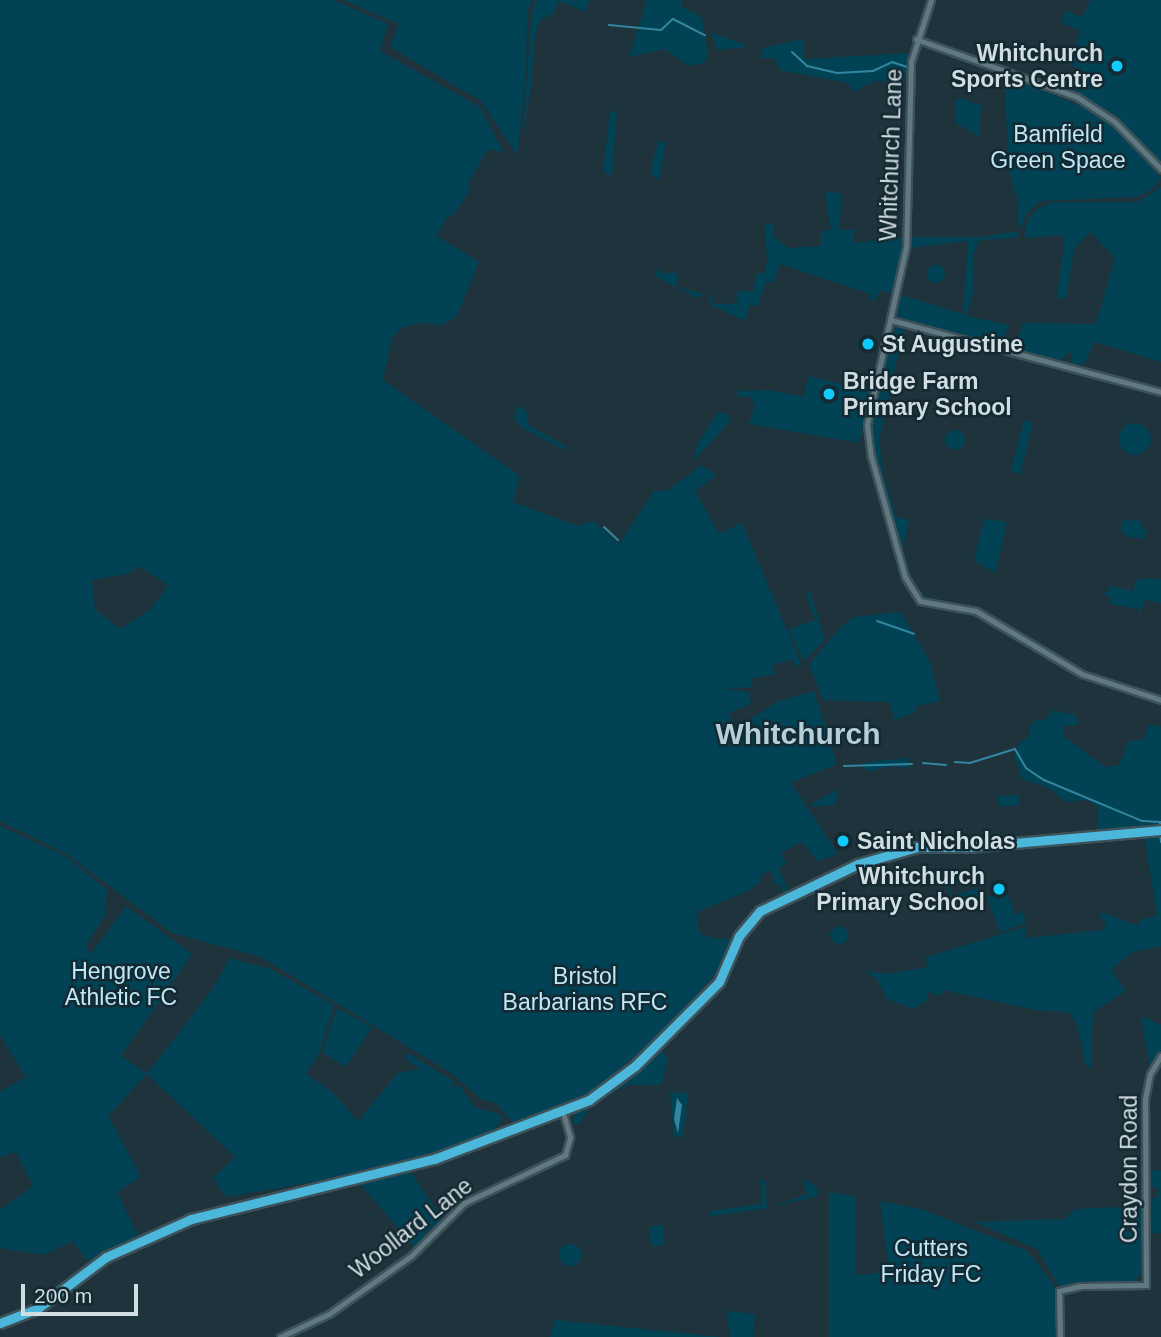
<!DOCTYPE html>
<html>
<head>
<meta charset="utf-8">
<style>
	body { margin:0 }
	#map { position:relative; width:1161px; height:1337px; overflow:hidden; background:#1e333b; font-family:Helvetica,sans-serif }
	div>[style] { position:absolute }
	.green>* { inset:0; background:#014355 }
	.round { border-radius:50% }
	.water>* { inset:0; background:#3386a1 }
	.stream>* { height:2px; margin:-1px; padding:0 1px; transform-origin:1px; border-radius:1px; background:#3386a1 }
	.roads { filter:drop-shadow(2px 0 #3e5158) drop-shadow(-2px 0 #3e5158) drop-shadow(0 2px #3e5158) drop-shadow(0 -2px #3e5158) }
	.minor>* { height:5px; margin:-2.5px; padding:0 2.5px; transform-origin:2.5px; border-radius:2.5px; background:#607881 }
	.highway>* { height:9px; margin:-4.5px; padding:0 4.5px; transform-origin:4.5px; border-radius:4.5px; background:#4bb7db }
	.dots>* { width:19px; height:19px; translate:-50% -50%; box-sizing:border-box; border:4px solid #142931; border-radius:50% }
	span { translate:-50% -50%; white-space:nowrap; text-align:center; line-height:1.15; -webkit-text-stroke:5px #142931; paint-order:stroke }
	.poi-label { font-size:23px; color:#d0dde2; font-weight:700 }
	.right { translate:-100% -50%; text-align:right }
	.left { translate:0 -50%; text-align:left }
	.park-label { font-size:23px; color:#bee7f7 }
	.street-label { font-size:23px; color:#d0dde2 }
	.district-label { font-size:30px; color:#b5cfd9; font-weight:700 }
	.scale { position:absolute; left:21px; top:1284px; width:117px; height:32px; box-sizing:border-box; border:4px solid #d0dde2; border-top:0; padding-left:9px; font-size:21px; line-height:24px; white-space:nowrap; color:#d0dde2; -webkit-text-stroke:5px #142931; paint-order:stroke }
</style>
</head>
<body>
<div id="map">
	<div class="green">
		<i style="clip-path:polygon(evenodd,0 0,333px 0,388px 24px,380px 51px,480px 107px,504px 153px,488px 149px,469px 182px,469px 192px,453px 216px,448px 215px,437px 236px,479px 262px,457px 316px,442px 325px,419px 323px,401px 328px,392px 339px,383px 380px,520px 476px,513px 502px,577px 526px,594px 521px,619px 544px,654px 491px,667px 491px,702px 465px,717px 475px,695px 491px,719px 534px,742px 523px,801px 664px,796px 667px,792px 659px,773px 665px,775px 674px,751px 679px,753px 687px,724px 689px,749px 692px,751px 704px,728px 713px,737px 727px,779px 701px,814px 691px,837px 764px,791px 783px,838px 854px,818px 861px,802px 842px,781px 853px,787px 864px,778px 868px,789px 891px,783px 893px,781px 885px,774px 884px,772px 870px,761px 875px,760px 882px,748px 891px,697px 912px,699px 933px,717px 939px,733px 938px,726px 962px,659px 1037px,589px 1094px,519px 1125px,514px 1123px,497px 1104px,481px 1099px,451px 1073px,261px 957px,172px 933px,68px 855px,0 821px,0 0,139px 566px,168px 585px,151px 609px,120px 629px,95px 609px,92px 580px,128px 574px,139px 566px)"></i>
		<i style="clip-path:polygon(343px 0,533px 0,527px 10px,526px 79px,517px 155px,481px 101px,390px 47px,399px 24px)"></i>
		<i style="clip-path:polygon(536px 0,590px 0,585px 12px,559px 1px,553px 14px,541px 20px,535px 34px,531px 87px,523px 138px,531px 18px)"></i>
		<i style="clip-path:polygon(647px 0,682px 0,682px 7px,702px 17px,708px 55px,704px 63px,689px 66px,665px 49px,629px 57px)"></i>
		<i style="clip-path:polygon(1090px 0,1161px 0,1161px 164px,1116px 118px,1073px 92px,1078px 68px,1069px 65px,1080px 31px,1061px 23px,1066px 10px,1082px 18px)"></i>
		<i style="clip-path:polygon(711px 32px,745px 45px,745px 47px,717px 50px)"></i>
		<i style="clip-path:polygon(803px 39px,804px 59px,910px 53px,907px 78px,904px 82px,875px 81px,853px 92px,848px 83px,780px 70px,775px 58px,760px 58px,762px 48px)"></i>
		<i style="clip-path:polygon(1004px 73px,1101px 115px,1122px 132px,1161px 178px,1151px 190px,1136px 197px,1040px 201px,1027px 213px,1019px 232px,1017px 198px,1009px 171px)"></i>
		<i style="clip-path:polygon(961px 98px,981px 106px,979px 137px,956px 123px,955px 101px)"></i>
		<i style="clip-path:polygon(610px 111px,617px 112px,612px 176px,603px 172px)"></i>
		<i style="clip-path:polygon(658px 141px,666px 143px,659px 180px,650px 173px)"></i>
		<i style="clip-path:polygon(1161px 187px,1161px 362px,1095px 342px,1082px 367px,1072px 364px,1071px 352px,1060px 360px,1016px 350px,1012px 341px,1020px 334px,1022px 323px,1096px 324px,1115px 258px,1090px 232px,1074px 249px,1066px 299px,1057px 298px,1064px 242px,1061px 235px,1026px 238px,1026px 225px,1035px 210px,1054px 202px,1137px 202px)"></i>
		<i style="clip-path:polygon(825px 192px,841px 193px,840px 230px,854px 229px,854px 243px,904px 237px,894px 294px,880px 290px,875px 301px,869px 299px,871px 294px,780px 264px,773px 283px,766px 282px,757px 307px,750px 304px,745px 321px,709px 304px,710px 292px,713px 304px,730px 304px,738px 302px,737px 291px,754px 292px,755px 275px,765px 272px,767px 260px,765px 224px,774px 224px,774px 237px,789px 248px,821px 246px,821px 231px,831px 230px)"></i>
		<i style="clip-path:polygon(1018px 231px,1018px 238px,979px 240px,974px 253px,973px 293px,966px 316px,1009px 325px,1002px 341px,980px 341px,896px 316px,901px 295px,963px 314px,968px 241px,909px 248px,911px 237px,983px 237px)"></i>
		<i class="round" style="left:927px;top:265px;width:18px;height:18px"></i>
		<i style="clip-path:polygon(659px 266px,660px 273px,677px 273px,677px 287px,704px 294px,697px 298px,659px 278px,655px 275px)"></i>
		<i style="clip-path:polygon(896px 325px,904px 327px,879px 441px,883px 472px,896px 517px,909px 520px,903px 549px,912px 581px,925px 596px,955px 605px,929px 602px,909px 581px,873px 455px,871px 414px)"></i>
		<i style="clip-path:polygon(808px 376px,871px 391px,859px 443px,749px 424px,755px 406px,751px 397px,737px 396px,738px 391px,768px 390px,804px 397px)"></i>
		<i style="clip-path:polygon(516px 406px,526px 410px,529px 426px,565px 445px,567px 451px,522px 428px,514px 419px)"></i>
		<i style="clip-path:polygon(718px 412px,730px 415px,728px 424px,693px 461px,697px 444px)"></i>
		<i style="clip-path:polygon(1024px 420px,1033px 423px,1020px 475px,1011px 471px)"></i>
		<i class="round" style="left:1119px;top:423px;width:32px;height:32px"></i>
		<i class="round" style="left:945px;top:430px;width:20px;height:20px"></i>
		<i style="clip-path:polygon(984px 519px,1007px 522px,995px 573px,974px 560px)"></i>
		<i style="clip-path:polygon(1121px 520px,1142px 521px,1141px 529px,1147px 530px,1145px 539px,1128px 537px,1121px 531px)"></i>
		<i style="clip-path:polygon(1151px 578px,1161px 579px,1161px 604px,1145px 599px,1139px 619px,1139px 609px,1109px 604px,1111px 597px,1101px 594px,1108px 592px,1110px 586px,1133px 591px,1136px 580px)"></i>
		<i style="clip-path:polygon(810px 591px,825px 640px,804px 661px,788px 630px,815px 620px,806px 594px)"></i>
		<i style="clip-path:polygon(901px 612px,929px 660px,940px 701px,916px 706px,916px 712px,895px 720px,889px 702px,823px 700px,809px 664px,841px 627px,854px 617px)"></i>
		<i style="clip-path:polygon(1052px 710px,1076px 715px,1078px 725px,1063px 726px,1064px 737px,1106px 767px,1119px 765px,1129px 741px,1144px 740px,1149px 724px,1161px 727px,1161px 826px,1098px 831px,1098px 807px,1087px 800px,1065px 802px,1051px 789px,1022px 779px,1014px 755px,1019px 743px,1030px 736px,1030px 726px,1036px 720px,1045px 720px)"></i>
		<i style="clip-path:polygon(908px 758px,909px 768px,891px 766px,870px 772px,863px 767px,867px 762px)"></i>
		<i style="clip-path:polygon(838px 789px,836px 805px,813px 807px,811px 804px)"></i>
		<i style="clip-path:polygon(1020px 795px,1020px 805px,999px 807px,997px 796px)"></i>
		<i style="clip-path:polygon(0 826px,67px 857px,107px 890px,105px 916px,86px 945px,90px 955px,126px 906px,192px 954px,121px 1056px,147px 1074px,211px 991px,230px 958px,271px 969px,334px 1005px,318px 1055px,306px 1074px,331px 1091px,358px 1121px,398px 1073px,420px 1069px,404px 1058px,408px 1053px,455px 1082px,448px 1088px,459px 1085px,475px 1107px,503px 1116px,493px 1134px,370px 1172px,226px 1197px,213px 1178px,235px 1157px,147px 1074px,108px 1116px,141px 1177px,117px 1192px,140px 1239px,89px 1263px,72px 1241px,44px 1255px,0 1248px,0 1210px,33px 1186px,16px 1152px,0 1157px,0 1092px,26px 1077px,0 1035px)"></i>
		<i style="clip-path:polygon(1161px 833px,1161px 946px,1132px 952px,1111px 970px,1126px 991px,1093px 1012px,1091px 1069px,1085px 1064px,1078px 1027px,1069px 1012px,1036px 1010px,943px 990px,941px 996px,928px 992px,926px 1001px,913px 1009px,887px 999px,877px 979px,864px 971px,886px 974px,927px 967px,926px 957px,1025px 927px,1026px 938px,1102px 930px,1107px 925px,1099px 915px,1102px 912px,1138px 926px,1140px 920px,1157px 916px,1144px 834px)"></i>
		<i style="clip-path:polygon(960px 875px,962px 882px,949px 885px,952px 896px,978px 888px,982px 900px,956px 909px,944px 881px)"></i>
		<i style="clip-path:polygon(1006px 890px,1015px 915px,1023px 912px,1026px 923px,1000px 933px,987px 897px)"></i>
		<i class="round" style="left:830px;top:926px;width:18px;height:18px"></i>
		<i style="clip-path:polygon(337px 1008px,372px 1027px,346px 1067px,322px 1052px)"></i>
		<i style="clip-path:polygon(1145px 1017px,1161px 1025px,1161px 1052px,1150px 1066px,1141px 1019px)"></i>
		<i style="clip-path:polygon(663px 1041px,669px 1041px,662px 1051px,668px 1059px,661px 1085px,628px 1085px,592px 1104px,579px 1125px,572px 1124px,575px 1111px,616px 1087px)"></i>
		<i style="clip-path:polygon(670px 1092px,688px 1093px,683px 1137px,674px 1136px)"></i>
		<i style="clip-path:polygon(409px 1170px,443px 1220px,426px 1232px,425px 1241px,416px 1249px,360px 1184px)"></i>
		<i style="clip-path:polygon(1161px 1170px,1161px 1233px,1151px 1233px,1151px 1198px,1158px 1198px,1158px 1187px,1150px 1187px,1150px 1171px)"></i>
		<i style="clip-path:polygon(803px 1178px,818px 1188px,818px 1196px,771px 1207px,807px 1194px)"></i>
		<i style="clip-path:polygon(760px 1180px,765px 1181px,767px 1208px,710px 1216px,710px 1211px,762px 1204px)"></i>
		<i style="clip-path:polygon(829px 1192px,855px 1196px,855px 1275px,889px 1272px,880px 1201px,921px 1209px,1027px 1251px,1053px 1283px,1058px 1299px,1057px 1337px,829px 1337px)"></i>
		<i style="clip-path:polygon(1143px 1206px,1144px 1271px,1132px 1283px,1060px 1287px,1037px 1249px,974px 1222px,1065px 1219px,1075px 1209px)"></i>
		<i style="clip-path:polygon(663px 1225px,664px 1245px,651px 1246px,649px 1226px)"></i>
		<i class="round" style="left:559px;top:1244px;width:22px;height:22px"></i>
		<i style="clip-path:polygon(726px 1311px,755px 1314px,753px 1337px,730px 1337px)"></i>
		<i style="clip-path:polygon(555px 1320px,661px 1331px,722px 1337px,550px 1337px)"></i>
	</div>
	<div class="water">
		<i style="clip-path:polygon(677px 1098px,682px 1105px,678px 1133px,674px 1119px)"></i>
	</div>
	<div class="stream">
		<i style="left:609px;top:25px;width:52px;rotate:5.5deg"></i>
		<i style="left:661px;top:30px;width:16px;rotate:-43deg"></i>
		<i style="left:673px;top:19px;width:36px;rotate:27deg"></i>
		<i style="left:792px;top:52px;width:21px;rotate:43deg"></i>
		<i style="left:807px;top:66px;width:31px;rotate:13deg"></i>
		<i style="left:837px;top:73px;width:36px;rotate:-3deg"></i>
		<i style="left:873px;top:71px;width:21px;rotate:-25deg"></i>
		<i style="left:892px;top:62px;width:16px;rotate:18deg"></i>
		<i style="left:604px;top:527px;width:19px;rotate:43deg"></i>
		<i style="left:877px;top:621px;width:39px;rotate:19deg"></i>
		<i style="left:955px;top:762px;width:15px;rotate:4deg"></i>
		<i style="left:970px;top:763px;width:47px;rotate:-17.3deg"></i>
		<i style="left:1015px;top:749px;width:22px;rotate:60deg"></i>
		<i style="left:1026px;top:768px;width:22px;rotate:34deg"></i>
		<i style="left:1044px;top:780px;width:106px;rotate:22.7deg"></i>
		<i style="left:1142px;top:821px;width:18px;rotate:3deg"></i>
		<i style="left:1160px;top:822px;width:6px;rotate:90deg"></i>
		<i style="left:923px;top:763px;width:23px;rotate:5deg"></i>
		<i style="left:844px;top:766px;width:68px;rotate:-1.7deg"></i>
		<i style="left:1160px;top:833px;width:9px;rotate:84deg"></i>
	</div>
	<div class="roads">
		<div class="minor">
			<i style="left:931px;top:0;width:65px;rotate:107.9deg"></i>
			<i style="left:911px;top:62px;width:185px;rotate:91.5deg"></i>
			<i style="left:906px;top:247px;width:182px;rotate:102.4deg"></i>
			<i style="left:867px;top:425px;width:31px;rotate:83deg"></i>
			<i style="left:871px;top:456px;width:126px;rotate:74.3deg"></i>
			<i style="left:905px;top:577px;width:28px;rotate:58deg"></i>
			<i style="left:920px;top:601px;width:57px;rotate:10.1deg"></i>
			<i style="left:976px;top:611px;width:123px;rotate:30.7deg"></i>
			<i style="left:1082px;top:674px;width:83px;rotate:18.2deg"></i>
			<i style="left:916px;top:39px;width:171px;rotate:19.8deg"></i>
			<i style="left:1077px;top:97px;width:45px;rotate:33.3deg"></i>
			<i style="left:1115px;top:122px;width:66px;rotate:45.6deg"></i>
			<i style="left:891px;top:320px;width:279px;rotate:14.9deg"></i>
			<i style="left:280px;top:1337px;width:54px;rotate:-25.1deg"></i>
			<i style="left:329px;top:1314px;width:100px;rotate:-35.3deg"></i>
			<i style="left:411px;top:1256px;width:75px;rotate:-45deg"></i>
			<i style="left:464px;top:1203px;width:112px;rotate:-25.4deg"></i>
			<i style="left:565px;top:1155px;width:19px;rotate:-74deg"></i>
			<i style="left:570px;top:1137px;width:25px;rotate:-106deg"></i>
			<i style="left:1060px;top:1337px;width:46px;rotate:-91.2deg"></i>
			<i style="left:1059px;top:1291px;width:22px;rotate:-13deg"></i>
			<i style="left:1080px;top:1286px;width:66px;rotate:-0.9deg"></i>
			<i style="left:1146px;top:1285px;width:186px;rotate:-90.3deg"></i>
			<i style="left:1145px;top:1099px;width:25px;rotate:-79deg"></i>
			<i style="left:1150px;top:1074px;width:21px;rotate:-59deg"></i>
		</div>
		<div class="highway">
			<i style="left:0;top:1323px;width:40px;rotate:-21deg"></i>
			<i style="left:37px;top:1309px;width:86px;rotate:-37deg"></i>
			<i style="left:106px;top:1257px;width:93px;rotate:-24.1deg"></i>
			<i style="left:191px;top:1219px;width:250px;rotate:-13.9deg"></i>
			<i style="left:434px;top:1159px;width:166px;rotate:-20.8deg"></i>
			<i style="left:589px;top:1100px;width:57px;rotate:-36.5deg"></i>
			<i style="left:635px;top:1066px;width:119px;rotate:-45deg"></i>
			<i style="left:719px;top:982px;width:50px;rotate:-66.5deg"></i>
			<i style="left:739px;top:936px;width:33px;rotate:-50deg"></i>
			<i style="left:760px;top:911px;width:109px;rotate:-25.6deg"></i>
			<i style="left:858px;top:864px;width:61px;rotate:-16.1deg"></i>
			<i style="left:917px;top:847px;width:50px"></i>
			<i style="left:967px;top:847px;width:195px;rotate:-5deg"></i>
		</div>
	</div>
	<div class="dots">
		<i style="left:1117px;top:66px;background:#0fcafa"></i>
		<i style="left:868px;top:344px;background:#0fcafa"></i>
		<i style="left:829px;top:394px;background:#0fcafa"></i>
		<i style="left:843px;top:841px;background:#0fcafa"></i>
		<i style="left:999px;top:889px;background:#0fcafa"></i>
	</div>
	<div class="poi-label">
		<span class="right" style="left:1103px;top:66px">Whitchurch<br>Sports Centre</span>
		<span class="left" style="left:882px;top:344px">St Augustine</span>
		<span class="left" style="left:843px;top:394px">Bridge Farm<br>Primary School</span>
		<span class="left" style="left:857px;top:841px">Saint Nicholas</span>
		<span class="right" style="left:985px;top:889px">Whitchurch<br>Primary School</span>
	</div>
	<div class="park-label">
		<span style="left:1058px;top:147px">Bamfield<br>Green Space</span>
		<span style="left:121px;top:984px">Hengrove<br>Athletic FC</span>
		<span style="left:585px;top:989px">Bristol<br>Barbarians RFC</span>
		<span style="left:931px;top:1261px">Cutters<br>Friday FC</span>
	</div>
	<div class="street-label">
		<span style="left:891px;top:155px;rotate:-88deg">Whitchurch Lane</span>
		<span style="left:1129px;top:1169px;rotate:-90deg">Craydon Road</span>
		<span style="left:411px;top:1228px;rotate:-38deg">Woollard Lane</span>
	</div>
	<div class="district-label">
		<span style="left:798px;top:734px">Whitchurch</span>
	</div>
	<div class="scale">200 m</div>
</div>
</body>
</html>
